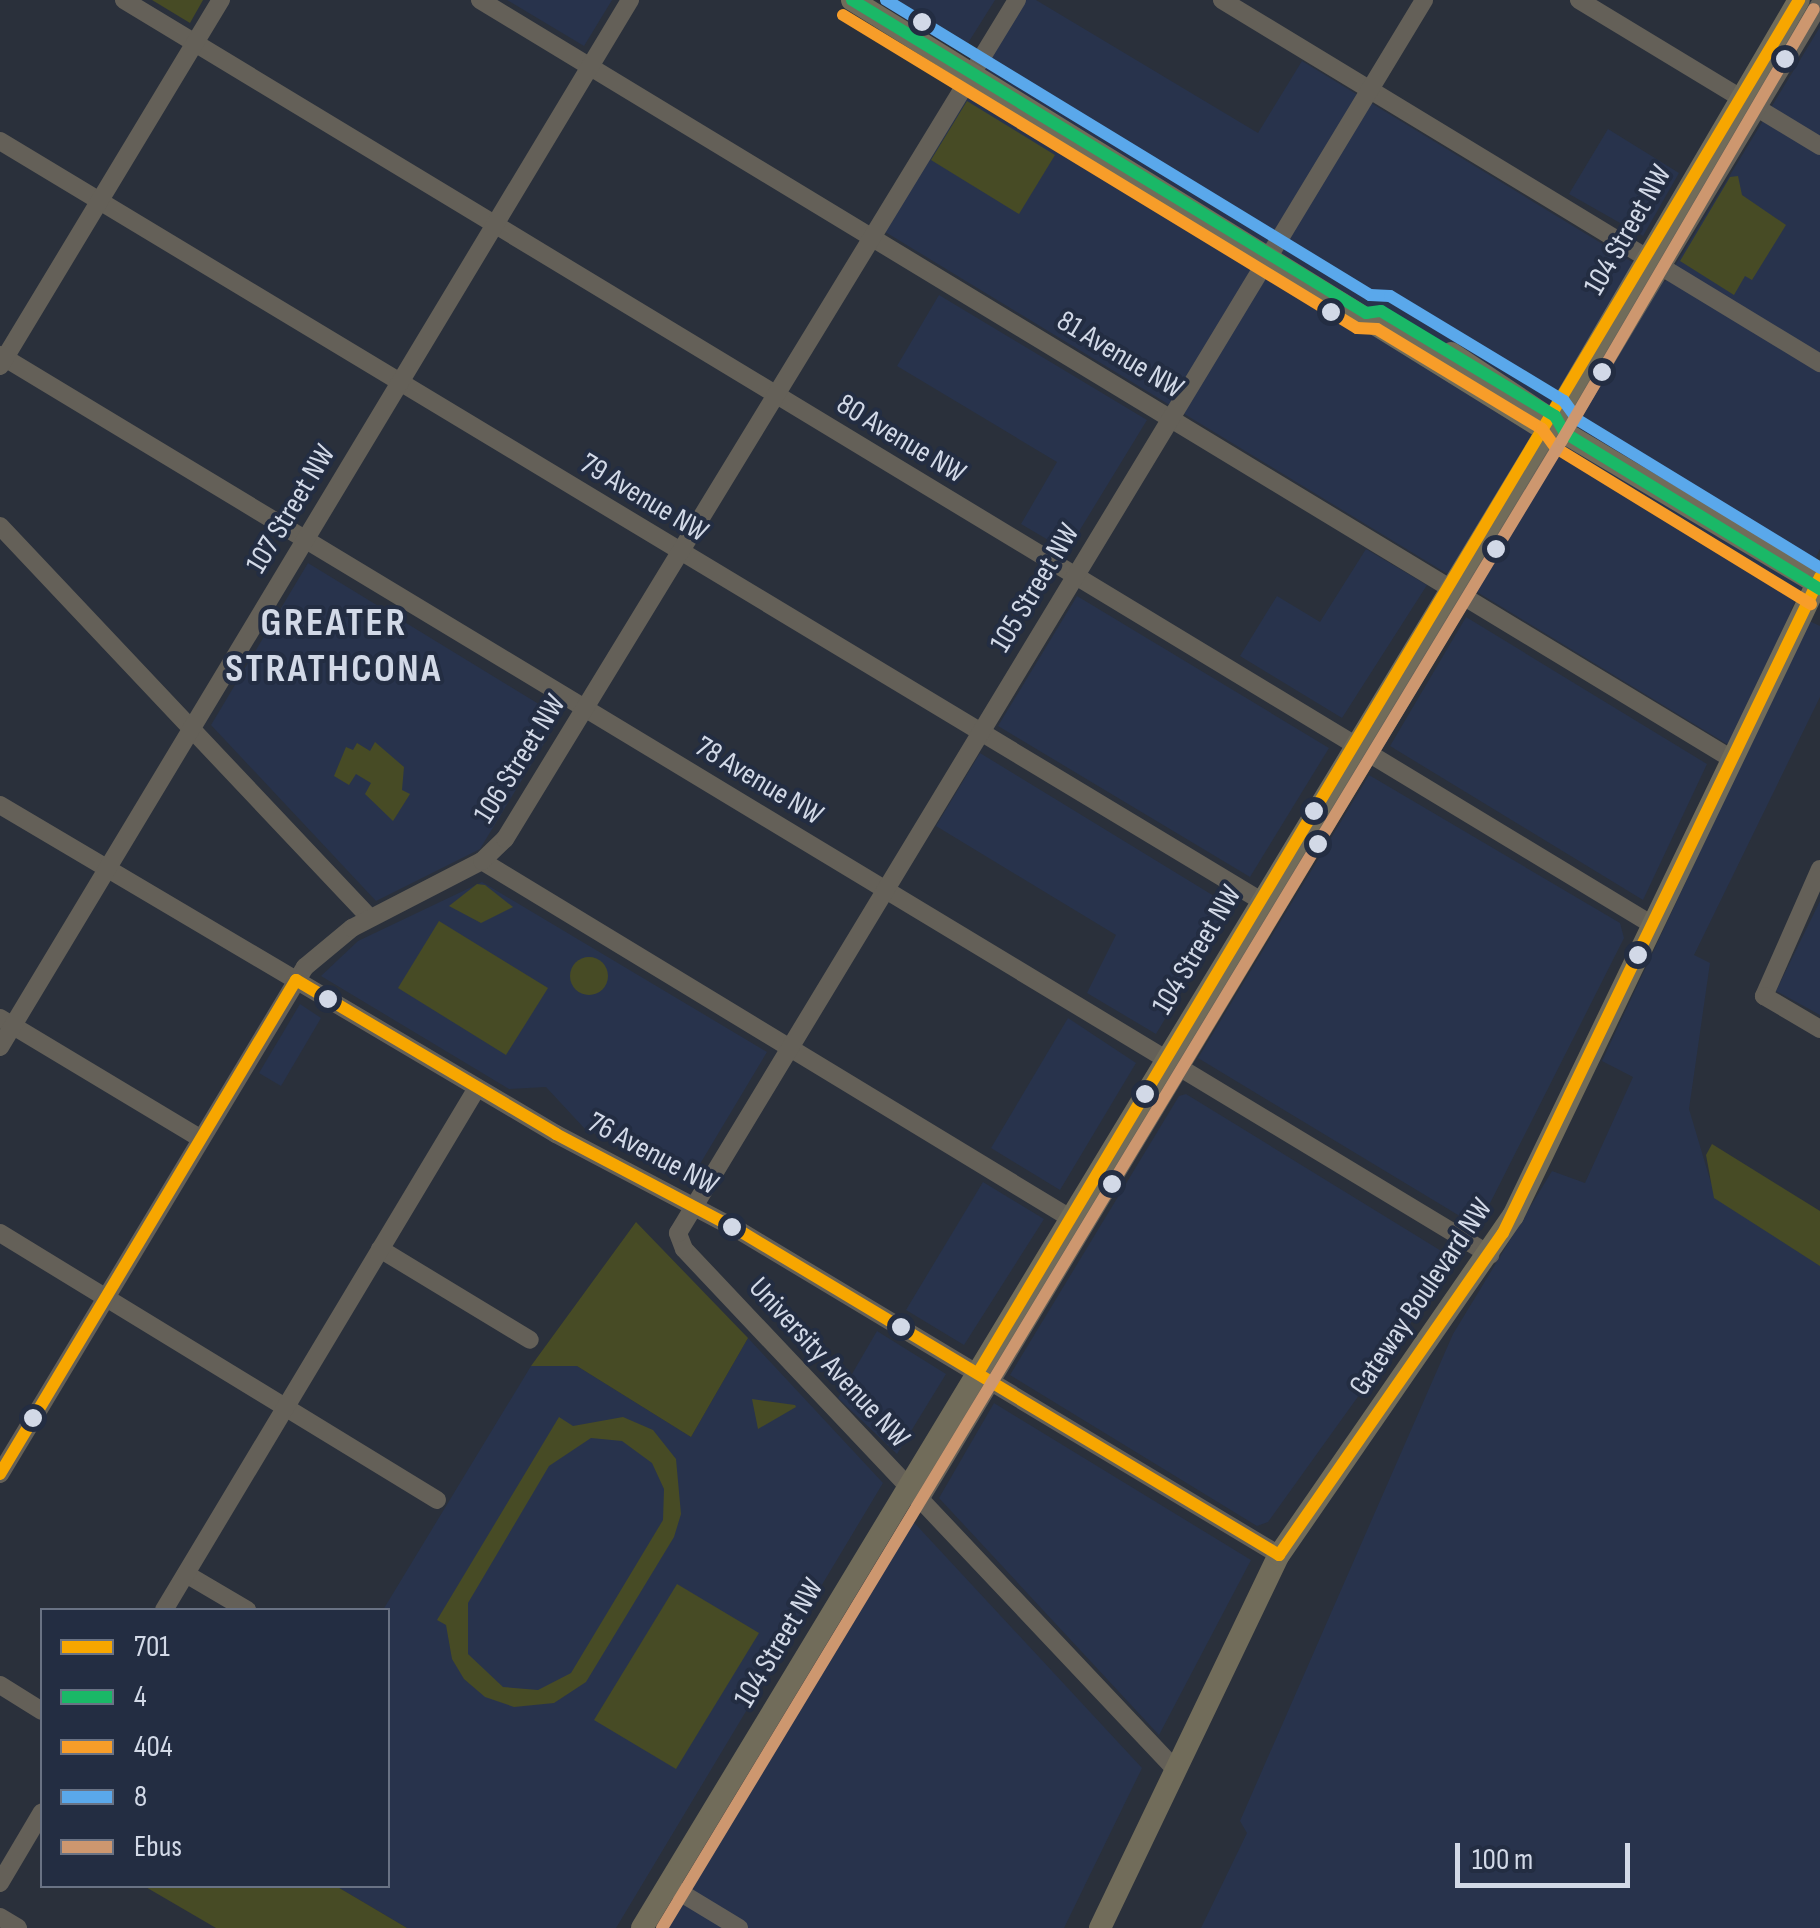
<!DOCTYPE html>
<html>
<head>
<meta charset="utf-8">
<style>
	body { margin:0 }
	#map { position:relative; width:1820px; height:1928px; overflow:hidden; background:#2a303b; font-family:"Sofia Sans Condensed",sans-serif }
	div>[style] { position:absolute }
	.built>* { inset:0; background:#28334c }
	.green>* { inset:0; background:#474b25 }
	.round { border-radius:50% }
	.minor>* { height:18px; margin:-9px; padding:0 9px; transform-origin:9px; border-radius:9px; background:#646058 }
	.major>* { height:22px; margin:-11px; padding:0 11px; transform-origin:11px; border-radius:11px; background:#716c5a }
	.bus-1>* { height:12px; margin:-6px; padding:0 6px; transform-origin:6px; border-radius:6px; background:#f7a600 }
	.bus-2>* { height:12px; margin:-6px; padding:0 6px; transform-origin:6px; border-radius:6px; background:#1ab867 }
	.bus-3>* { height:12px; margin:-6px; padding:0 6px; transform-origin:6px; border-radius:6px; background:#f79d29 }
	.bus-4>* { height:12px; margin:-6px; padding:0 6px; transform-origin:6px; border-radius:6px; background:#5aa8eb }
	.bus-5>* { height:12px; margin:-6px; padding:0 6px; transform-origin:6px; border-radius:6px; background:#cd976f }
	.dots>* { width:28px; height:28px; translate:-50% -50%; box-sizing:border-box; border:5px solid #232d42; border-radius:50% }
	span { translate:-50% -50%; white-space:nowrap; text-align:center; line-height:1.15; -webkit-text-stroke:8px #232d42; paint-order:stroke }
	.street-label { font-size:30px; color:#d2d9e7 }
	.district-label { font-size:40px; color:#d2d9e7; font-weight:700; letter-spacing:2.5px }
	.legend { position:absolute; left:40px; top:1608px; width:350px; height:280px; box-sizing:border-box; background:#232d42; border:2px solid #697284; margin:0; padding:12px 18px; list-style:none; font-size:30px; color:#d2d9e7 }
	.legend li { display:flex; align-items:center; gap:20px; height:50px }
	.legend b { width:50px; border:2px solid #697284 }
	.scale { position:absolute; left:1455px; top:1843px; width:175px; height:45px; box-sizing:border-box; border:5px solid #d2d9e7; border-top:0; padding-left:12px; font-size:30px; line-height:35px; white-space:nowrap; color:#d2d9e7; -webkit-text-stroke:8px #232d42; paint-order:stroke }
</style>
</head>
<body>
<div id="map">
	<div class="built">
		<i style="clip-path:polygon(507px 0,612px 0,584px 46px)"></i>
		<i style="clip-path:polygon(897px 0,995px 0,968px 43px)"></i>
		<i style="clip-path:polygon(1025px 0,1036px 0,1258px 133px,1302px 61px,1665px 282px,1820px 27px,1820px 549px,1790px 612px,1820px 626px,1820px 697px,1694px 955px,1710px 963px,1689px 1109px,1711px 1183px,1820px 1252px,1820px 1928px,1201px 1928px,1247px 1833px,1240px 1821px,1453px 1334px,1552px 1171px,1585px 1183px,1633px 1077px,1602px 1061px,1745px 755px,882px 230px)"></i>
		<i style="clip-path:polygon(1608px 129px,1679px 173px,1643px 236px,1569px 194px)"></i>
		<i style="clip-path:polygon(939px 295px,1147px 420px,1067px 551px,1021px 524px,1057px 462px,897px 366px)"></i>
		<i style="clip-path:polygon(1366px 549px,1427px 585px,1342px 718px,1240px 656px,1277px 596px,1320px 622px)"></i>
		<i style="clip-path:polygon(308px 563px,560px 717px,480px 849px,376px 901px,211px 725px)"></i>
		<i style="clip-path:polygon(1077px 596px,1329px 748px,1250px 877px,998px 726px)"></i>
		<i style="clip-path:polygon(1466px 617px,1707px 764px,1643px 900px,1390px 746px)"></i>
		<i style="clip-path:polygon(980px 753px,1232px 907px,1156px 1034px,1087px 993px,1116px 935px,936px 826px)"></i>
		<i style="clip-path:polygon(1369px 775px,1620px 923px,1624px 938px,1478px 1227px,1198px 1058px)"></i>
		<i style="clip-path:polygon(482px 882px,767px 1052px,691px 1179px,585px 1129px,546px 1087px,509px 1089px,321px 976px,358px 941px)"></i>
		<i style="clip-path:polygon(1820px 901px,1820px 1015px,1776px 991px)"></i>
		<i style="clip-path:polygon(300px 1004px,321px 1018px,281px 1086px,259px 1073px)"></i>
		<i style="clip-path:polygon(1068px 1018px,1136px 1063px,1060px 1190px,991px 1148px)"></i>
		<i style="clip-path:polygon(1186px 1094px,1456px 1260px,1268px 1522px,1257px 1526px,1010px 1375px,1179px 1096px)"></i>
		<i style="clip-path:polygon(983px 1182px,1044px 1219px,964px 1345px,906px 1310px)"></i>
		<i style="clip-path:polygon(877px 1331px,946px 1374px,897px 1454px,838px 1398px)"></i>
		<i style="clip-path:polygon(748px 1338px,883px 1483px,616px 1928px,407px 1928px,336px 1886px,388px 1886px,383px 1610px,531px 1366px,577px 1366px,691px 1437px)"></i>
		<i style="clip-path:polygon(994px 1403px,1251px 1560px,1159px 1735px,939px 1498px)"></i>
		<i style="clip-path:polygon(908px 1516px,1142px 1768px,1064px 1928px,662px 1928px)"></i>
	</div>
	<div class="green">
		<i style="clip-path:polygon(152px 0,203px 0,190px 23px)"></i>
		<i style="clip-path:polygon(967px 101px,1055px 155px,1019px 214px,931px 160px)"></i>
		<i style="clip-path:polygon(1738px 176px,1742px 195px,1786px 225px,1752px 280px,1745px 276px,1734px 295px,1680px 261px,1730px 177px)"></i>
		<i style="clip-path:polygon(375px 742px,404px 767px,402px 790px,410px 794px,393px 821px,365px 794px,371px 783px,356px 774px,349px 785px,334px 776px,346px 747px,353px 750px,357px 743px,370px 751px)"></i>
		<i style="clip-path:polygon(477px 884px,485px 885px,513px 907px,481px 923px,449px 906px)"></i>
		<i style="clip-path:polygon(439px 921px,548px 988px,506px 1055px,398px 988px)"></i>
		<i class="round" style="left:570px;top:957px;width:38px;height:38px"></i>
		<i style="clip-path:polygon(1712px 1144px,1820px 1211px,1820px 1266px,1714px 1198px,1706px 1155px)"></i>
		<i style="clip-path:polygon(636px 1222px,748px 1338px,691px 1437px,577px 1366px,531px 1366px)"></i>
		<i style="clip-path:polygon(752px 1399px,795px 1405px,796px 1407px,758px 1429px)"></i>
		<i style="clip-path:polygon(evenodd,559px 1417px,573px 1426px,623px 1417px,653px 1430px,676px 1459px,681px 1514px,674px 1537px,586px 1682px,554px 1703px,514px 1707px,485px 1697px,464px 1679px,452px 1659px,446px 1625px,437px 1620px,559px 1417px,591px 1438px,622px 1441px,652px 1463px,664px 1489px,663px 1520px,571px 1673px,538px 1690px,503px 1687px,468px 1654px,468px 1603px,549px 1466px,591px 1438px)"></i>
		<i style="clip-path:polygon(677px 1584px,759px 1633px,676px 1769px,594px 1720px)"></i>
		<i style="clip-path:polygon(144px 1886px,336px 1886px,407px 1928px,216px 1928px)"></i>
	</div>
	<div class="minor">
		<i style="left:124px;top:0;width:1785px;rotate:31.18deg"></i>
		<i style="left:480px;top:0;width:1462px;rotate:31.23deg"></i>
		<i style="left:1222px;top:0;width:700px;rotate:31.26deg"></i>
		<i style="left:1579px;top:0;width:282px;rotate:31.2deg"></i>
		<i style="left:0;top:141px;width:1486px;rotate:31.07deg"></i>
		<i style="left:0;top:355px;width:1741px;rotate:31.13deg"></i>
		<i style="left:0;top:366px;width:428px;rotate:-58.9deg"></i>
		<i style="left:0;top:526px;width:539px;rotate:46.65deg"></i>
		<i style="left:0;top:805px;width:646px;rotate:30.61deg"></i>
		<i style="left:556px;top:1134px;width:208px;rotate:27.8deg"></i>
		<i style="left:740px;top:1231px;width:629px;rotate:31.01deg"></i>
		<i style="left:482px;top:861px;width:700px;rotate:31.26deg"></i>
		<i style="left:1820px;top:869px;width:139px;rotate:113.8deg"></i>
		<i style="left:1764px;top:996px;width:65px;rotate:30.5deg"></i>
		<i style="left:0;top:1018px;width:233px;rotate:31deg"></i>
		<i style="left:0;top:1047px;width:1222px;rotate:-58.96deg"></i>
		<i style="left:0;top:1233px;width:512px;rotate:31.42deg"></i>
		<i style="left:380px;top:1249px;width:175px;rotate:31.2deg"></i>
		<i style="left:0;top:1474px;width:592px;rotate:-58.97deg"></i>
		<i style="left:305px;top:967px;width:61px;rotate:-39.7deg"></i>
		<i style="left:352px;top:928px;width:146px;rotate:-27.3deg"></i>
		<i style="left:482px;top:861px;width:32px;rotate:-44deg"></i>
		<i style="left:505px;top:839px;width:983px;rotate:-58.61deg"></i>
		<i style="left:919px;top:1501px;width:1747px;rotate:-58.96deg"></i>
		<i style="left:186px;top:1574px;width:71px;rotate:30.5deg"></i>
		<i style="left:164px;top:1610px;width:609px;rotate:-59.05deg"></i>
		<i style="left:0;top:1685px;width:49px;rotate:31.8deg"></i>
		<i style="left:1175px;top:1769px;width:715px;rotate:-133.36deg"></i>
		<i style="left:684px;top:1249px;width:17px;rotate:-111deg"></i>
		<i style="left:678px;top:1233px;width:1441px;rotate:-58.82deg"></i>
		<i style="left:0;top:1883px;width:82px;rotate:-59.4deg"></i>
		<i style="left:668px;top:1885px;width:83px;rotate:31.2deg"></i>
		<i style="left:0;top:1917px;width:21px;rotate:31deg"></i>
	</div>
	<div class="major">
		<i style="left:852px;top:0;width:818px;rotate:31.8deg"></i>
		<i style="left:1547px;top:431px;width:18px;rotate:6deg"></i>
		<i style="left:1565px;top:433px;width:297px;rotate:30.8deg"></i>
		<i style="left:1451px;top:353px;width:132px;rotate:33.6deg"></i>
		<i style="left:642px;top:1928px;width:1749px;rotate:-58.85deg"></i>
		<i style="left:1547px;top:431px;width:499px;rotate:-59.7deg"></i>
		<i style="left:1100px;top:1928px;width:414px;rotate:-64.4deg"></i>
		<i style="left:1279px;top:1555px;width:412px;rotate:-55.4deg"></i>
		<i style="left:1513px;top:1216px;width:709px;rotate:-64.34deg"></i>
	</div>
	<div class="bus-1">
		<i style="left:296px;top:980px;width:302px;rotate:30.6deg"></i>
		<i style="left:556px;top:1134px;width:208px;rotate:27.8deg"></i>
		<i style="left:740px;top:1231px;width:629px;rotate:31.01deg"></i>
		<i style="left:1279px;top:1555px;width:392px;rotate:-55.2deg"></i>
		<i style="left:1503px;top:1233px;width:729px;rotate:-64.21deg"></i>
		<i style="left:978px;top:1373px;width:1600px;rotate:-59.12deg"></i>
		<i style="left:0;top:1474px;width:576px;rotate:-59.07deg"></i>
	</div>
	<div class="bus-2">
		<i style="left:852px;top:0;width:602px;rotate:31.34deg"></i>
		<i style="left:1366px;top:313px;width:15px;rotate:-8deg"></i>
		<i style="left:1381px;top:311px;width:203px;rotate:31.1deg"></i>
		<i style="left:1555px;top:416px;width:20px;rotate:60deg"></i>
		<i style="left:1565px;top:433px;width:299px;rotate:31.5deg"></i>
	</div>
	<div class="bus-3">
		<i style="left:843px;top:15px;width:602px;rotate:31.34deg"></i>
		<i style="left:1357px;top:328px;width:20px;rotate:3deg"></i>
		<i style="left:1377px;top:329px;width:193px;rotate:31.2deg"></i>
		<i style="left:1542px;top:429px;width:24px;rotate:54deg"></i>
		<i style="left:1556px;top:448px;width:299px;rotate:31.5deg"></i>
	</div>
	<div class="bus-4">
		<i style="left:886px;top:0;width:567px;rotate:31.36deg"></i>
		<i style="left:1370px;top:295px;width:20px;rotate:3deg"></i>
		<i style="left:1390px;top:296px;width:203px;rotate:31.1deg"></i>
		<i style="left:1564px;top:401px;width:24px;rotate:54deg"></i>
		<i style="left:1578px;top:420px;width:284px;rotate:31.4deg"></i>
	</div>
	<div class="bus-5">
		<i style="left:662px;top:1928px;width:1739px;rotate:-58.83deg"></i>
		<i style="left:1562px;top:440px;width:499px;rotate:-59.7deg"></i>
	</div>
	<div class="dots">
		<i style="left:922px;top:22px;background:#d2d9e7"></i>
		<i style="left:1785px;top:59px;background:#d2d9e7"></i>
		<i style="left:1331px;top:312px;background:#d2d9e7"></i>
		<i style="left:1602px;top:372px;background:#d2d9e7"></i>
		<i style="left:1496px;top:549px;background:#d2d9e7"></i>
		<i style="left:1314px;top:811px;background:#d2d9e7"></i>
		<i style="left:1318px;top:844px;background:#d2d9e7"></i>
		<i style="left:1638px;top:955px;background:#d2d9e7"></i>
		<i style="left:328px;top:999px;background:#d2d9e7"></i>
		<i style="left:1145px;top:1094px;background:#d2d9e7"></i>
		<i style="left:1112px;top:1184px;background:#d2d9e7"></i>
		<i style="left:732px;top:1227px;background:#d2d9e7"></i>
		<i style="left:901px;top:1327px;background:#d2d9e7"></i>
		<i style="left:33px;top:1418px;background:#d2d9e7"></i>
	</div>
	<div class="street-label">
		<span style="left:1628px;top:230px;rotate:-60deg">104 Street NW</span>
		<span style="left:1120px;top:355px;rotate:31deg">81 Avenue NW</span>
		<span style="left:901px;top:439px;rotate:31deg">80 Avenue NW</span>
		<span style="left:644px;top:498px;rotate:31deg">79 Avenue NW</span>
		<span style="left:291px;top:509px;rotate:-59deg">107 Street NW</span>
		<span style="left:1035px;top:588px;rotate:-59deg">105 Street NW</span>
		<span style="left:520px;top:759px;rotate:-58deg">106 Street NW</span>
		<span style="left:759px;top:781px;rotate:31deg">78 Avenue NW</span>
		<span style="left:1197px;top:950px;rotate:-59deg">104 Street NW</span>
		<span style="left:653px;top:1154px;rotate:28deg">76 Avenue NW</span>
		<span style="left:1421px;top:1297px;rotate:-56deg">Gateway Boulevard NW</span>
		<span style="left:829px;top:1363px;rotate:47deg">University Avenue NW</span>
		<span style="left:779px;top:1643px;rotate:-59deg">104 Street NW</span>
	</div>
	<div class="district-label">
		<span style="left:334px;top:646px">GREATER<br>STRATHCONA</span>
	</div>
	<ul class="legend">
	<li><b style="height:12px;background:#f7a600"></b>701</li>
	<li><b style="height:12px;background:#1ab867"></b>4</li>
	<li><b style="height:12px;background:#f79d29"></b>404</li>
	<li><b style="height:12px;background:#5aa8eb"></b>8</li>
	<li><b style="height:12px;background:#cd976f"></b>Ebus</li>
	</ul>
	<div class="scale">100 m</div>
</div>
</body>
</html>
